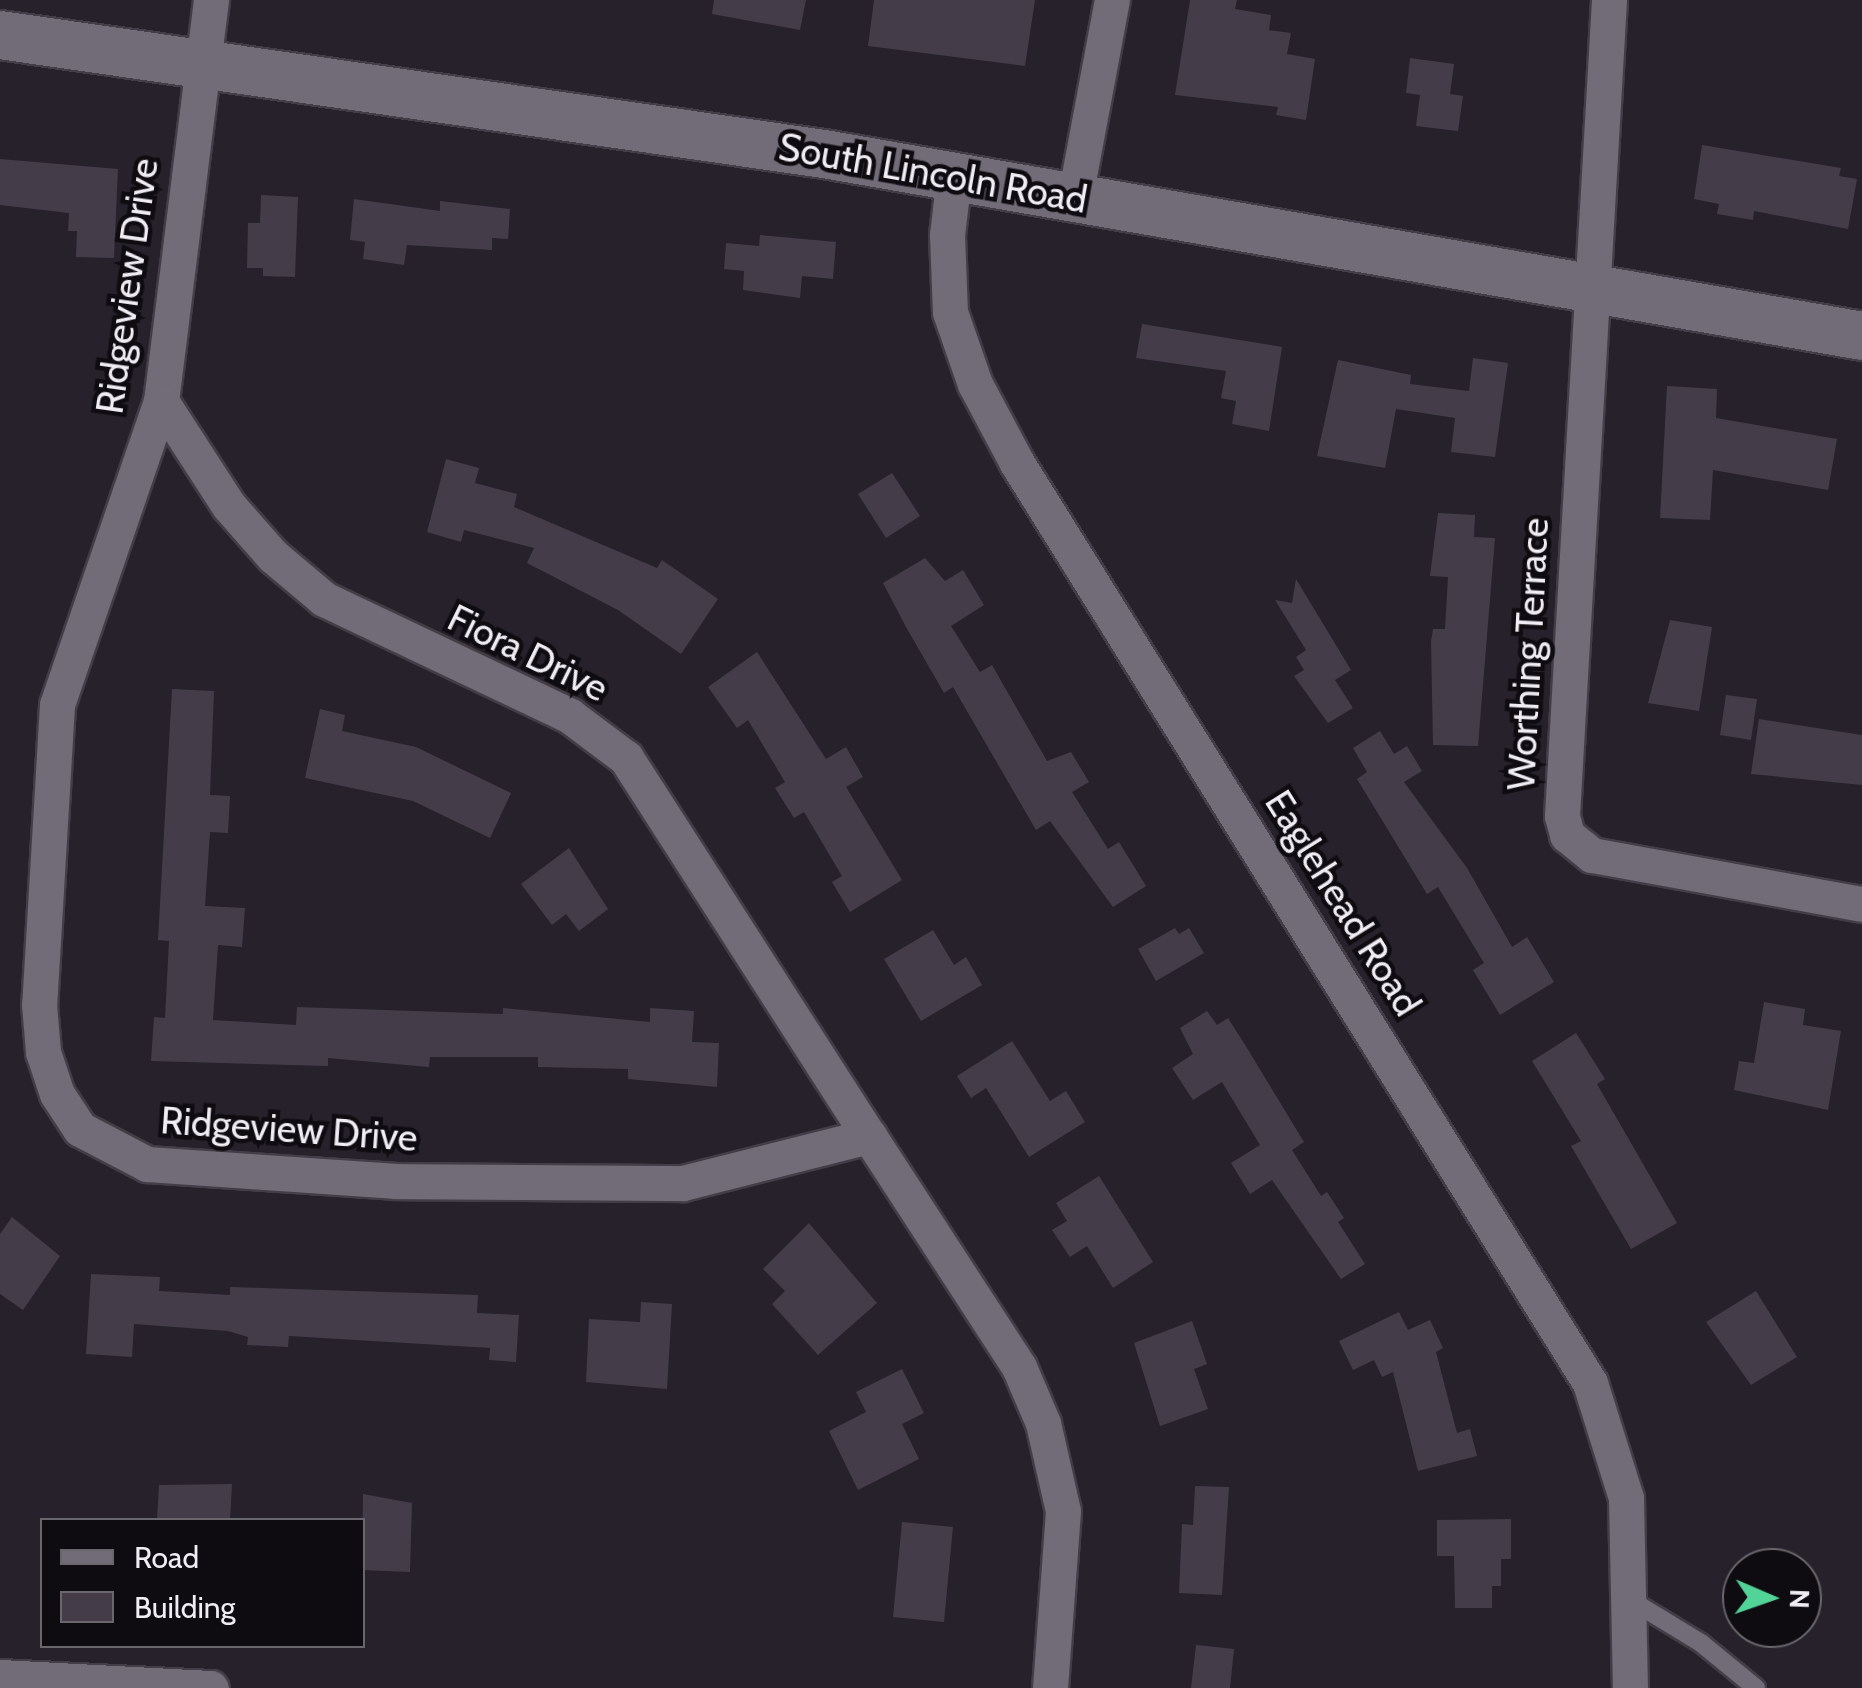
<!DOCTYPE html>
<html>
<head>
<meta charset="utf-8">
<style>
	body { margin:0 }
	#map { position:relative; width:1862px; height:1688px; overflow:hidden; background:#27212c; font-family:Cabin,sans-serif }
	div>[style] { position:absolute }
	.building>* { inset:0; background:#443d49 }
	.roads { filter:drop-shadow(2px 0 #423d46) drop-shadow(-2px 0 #423d46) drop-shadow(0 2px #423d46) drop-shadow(0 -2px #423d46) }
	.lane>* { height:18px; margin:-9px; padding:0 9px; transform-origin:9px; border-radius:9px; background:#726b78 }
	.street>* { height:35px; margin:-17.5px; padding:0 17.5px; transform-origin:17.5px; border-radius:17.5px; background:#726b78 }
	.secondary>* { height:48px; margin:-24px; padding:0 24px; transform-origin:24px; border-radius:24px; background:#726b78 }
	span { translate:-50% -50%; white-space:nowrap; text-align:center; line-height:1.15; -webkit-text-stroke:9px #0f0c11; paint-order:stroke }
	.street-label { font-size:38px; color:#f1edf5 }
	.legend { position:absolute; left:40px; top:1518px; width:325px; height:130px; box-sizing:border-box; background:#0f0c11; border:2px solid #69666c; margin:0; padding:12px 18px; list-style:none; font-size:30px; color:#f1edf5 }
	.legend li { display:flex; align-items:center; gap:20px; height:50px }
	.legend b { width:50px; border:2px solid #69666c }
	.north { position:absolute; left:1722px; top:1548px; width:100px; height:100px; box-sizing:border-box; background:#0f0c11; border:2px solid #69666c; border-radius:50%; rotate:92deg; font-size:28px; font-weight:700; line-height:40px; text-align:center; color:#f1edf5 }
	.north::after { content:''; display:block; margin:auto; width:35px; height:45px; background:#52d397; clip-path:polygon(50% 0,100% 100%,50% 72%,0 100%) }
</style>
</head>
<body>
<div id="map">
	<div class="building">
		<i style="clip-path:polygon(714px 0,806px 0,800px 30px,712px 14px)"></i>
		<i style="clip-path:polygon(874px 0,1035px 0,1025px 66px,868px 46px)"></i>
		<i style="clip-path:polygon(1190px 0,1237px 0,1235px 9px,1271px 15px,1269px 30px,1291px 33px,1287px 54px,1315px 59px,1306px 120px,1276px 115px,1278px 107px,1175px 95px)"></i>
		<i style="clip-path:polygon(1410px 58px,1454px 64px,1450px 94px,1463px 96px,1458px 131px,1416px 126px,1420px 95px,1406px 93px)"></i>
		<i style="clip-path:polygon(1702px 145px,1841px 168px,1839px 176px,1857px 179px,1848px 229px,1754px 211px,1753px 220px,1717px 214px,1719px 204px,1694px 199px)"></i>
		<i style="clip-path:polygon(0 159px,118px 169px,114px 258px,76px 257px,77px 231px,68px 231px,69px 213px,0 205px)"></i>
		<i style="clip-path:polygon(261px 195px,298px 197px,295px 277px,263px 276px,263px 268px,247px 268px,248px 223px,260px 223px)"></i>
		<i style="clip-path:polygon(354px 199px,440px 211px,440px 201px,510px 209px,508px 239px,492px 238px,492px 250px,407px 245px,404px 265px,363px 259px,365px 242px,350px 240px)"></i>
		<i style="clip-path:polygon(760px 235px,836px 242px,833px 279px,802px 276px,800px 298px,743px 290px,744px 271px,724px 269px,726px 243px,759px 246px)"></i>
		<i style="clip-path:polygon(1142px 324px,1282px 347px,1269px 431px,1232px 424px,1236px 401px,1221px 398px,1226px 371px,1136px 358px)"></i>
		<i style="clip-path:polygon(1473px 358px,1508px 363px,1495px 457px,1451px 452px,1455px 418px,1396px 409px,1385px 468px,1317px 456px,1338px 360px,1411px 375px,1410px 384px,1469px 391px)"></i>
		<i style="clip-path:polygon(1667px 386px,1717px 389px,1716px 418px,1837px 439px,1828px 490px,1713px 470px,1710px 520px,1660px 518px)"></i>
		<i style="clip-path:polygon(446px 459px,479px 468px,475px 483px,517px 494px,514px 507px,657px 568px,662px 560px,718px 599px,681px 654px,618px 610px,527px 563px,534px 548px,464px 530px,461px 542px,427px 532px)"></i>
		<i style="clip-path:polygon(892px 473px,920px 516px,886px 538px,858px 494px)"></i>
		<i style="clip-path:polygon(1438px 513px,1475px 515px,1474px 537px,1495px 538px,1478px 746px,1433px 745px,1431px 641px,1433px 629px,1445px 629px,1448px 577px,1430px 576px)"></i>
		<i style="clip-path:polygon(925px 558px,945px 581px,963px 570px,984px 605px,951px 626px,980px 672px,992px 665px,1047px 761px,1071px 752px,1089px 782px,1072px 792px,1108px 849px,1119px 842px,1146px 886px,1113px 907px,1050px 821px,1036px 830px,953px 687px,944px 693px,906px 627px,883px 583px)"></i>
		<i style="clip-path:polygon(1296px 579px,1351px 670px,1335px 680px,1353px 708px,1328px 723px,1294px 676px,1304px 670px,1296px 657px,1306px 650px,1275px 600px,1292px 603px)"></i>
		<i style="clip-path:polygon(1670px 620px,1712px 627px,1699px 711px,1648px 703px)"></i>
		<i style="clip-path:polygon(757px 652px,826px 759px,846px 747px,863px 777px,846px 787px,902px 880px,850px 912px,832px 882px,842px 876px,804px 812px,794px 818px,775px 788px,785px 782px,748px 720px,737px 728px,708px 687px)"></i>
		<i style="clip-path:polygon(172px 689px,214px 691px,210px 795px,230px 796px,228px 833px,210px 832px,205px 906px,245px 908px,242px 947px,218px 945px,213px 1020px,296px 1025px,297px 1007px,503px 1014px,503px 1008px,650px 1022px,650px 1008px,694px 1011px,692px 1042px,719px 1043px,717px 1087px,628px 1079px,628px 1069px,538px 1067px,538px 1057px,430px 1057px,429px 1067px,328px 1058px,328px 1066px,151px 1061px,154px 1017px,165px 1018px,169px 941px,158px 940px)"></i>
		<i style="clip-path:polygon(1726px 695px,1757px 699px,1751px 740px,1720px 735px)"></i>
		<i style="clip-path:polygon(320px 709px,345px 715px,342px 731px,416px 747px,511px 793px,490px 838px,413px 801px,305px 778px)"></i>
		<i style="clip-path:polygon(1759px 719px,1862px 735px,1862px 785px,1751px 774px)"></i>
		<i style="clip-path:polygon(1380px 731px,1394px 754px,1407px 746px,1422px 771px,1404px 782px,1467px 868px,1512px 947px,1527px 937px,1554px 982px,1500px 1015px,1473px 970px,1484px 963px,1438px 887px,1427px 894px,1357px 779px,1367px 772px,1353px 748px)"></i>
		<i style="clip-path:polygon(569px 848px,608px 909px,579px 931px,566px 914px,552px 925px,521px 884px)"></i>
		<i style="clip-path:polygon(1175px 928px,1179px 934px,1189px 928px,1204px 953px,1156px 981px,1138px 949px)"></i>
		<i style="clip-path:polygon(933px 930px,954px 965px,966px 957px,982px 985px,921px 1021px,884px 959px)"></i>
		<i style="clip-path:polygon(1764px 1002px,1805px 1009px,1803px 1025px,1841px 1031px,1828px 1110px,1734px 1090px,1739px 1061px,1754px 1063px)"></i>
		<i style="clip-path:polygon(1207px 1011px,1217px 1025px,1228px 1018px,1247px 1048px,1304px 1142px,1292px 1150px,1321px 1196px,1327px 1192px,1344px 1218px,1338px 1222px,1365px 1264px,1341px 1279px,1272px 1180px,1250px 1194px,1231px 1163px,1260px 1145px,1222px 1082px,1193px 1100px,1172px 1068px,1193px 1054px,1180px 1028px)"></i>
		<i style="clip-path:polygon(1576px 1033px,1605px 1079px,1597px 1084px,1677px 1223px,1631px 1249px,1571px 1146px,1581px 1141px,1532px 1061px)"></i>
		<i style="clip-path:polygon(1012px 1041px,1050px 1101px,1066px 1091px,1085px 1122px,1029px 1157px,986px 1088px,971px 1098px,957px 1076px)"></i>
		<i style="clip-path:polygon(1099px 1176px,1153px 1262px,1113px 1288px,1087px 1246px,1070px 1257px,1052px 1230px,1067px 1221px,1056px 1203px)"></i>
		<i style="clip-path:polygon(12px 1217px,60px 1256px,23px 1310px,0 1294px,0 1234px)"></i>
		<i style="clip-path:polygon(809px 1223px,877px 1303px,818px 1355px,772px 1304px,785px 1291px,763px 1269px)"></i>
		<i style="clip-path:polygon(91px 1274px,160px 1277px,159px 1291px,230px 1295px,230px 1287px,478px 1295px,477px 1313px,519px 1315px,516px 1362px,489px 1360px,490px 1348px,289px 1336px,288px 1347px,247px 1345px,248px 1337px,228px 1331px,134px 1324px,132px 1357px,86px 1354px)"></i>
		<i style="clip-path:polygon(1756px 1291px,1797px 1357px,1751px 1385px,1706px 1322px)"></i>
		<i style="clip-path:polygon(641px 1302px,672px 1304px,667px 1389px,586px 1382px,589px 1319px,640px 1322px)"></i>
		<i style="clip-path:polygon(1399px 1312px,1408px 1330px,1430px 1320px,1443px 1348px,1436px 1352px,1457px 1433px,1470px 1429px,1477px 1456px,1418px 1471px,1393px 1372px,1382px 1377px,1374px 1360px,1353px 1370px,1339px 1341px)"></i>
		<i style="clip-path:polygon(1192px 1321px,1207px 1364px,1194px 1369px,1208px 1409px,1160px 1426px,1134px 1343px)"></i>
		<i style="clip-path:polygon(902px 1369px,924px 1413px,902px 1424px,919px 1459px,858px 1490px,829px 1431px,866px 1412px,856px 1392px)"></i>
		<i style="clip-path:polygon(232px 1484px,230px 1520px,157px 1520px,159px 1485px)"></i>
		<i style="clip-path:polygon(1195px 1486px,1229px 1487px,1222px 1595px,1179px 1593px,1182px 1524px,1193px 1525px)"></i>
		<i style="clip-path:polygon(363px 1494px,412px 1503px,410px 1572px,362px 1570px)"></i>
		<i style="clip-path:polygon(1511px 1519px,1511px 1559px,1501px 1559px,1501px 1586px,1492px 1586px,1492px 1608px,1455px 1608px,1454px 1556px,1437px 1556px,1437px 1520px)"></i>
		<i style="clip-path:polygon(902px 1522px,953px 1527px,944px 1622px,893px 1617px)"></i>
		<i style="clip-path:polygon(1196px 1645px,1234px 1649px,1230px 1688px,1191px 1688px)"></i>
	</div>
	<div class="roads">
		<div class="lane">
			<i style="left:1632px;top:1601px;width:81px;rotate:31.3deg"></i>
			<i style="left:1701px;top:1643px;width:71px;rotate:39.3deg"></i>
		</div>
		<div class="street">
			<i style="left:211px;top:0;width:404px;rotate:97.1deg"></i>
			<i style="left:161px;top:401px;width:321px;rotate:108.9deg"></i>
			<i style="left:57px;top:705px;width:300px;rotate:93.4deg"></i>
			<i style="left:39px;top:1004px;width:48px;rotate:85.2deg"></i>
			<i style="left:43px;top:1052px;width:44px;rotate:71.6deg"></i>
			<i style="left:57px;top:1094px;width:42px;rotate:56.7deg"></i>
			<i style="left:80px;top:1129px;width:76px;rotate:27.6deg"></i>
			<i style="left:147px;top:1164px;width:250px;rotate:3.9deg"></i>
			<i style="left:396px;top:1181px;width:287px;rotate:0.4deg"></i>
			<i style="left:683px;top:1183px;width:192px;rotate:-14.2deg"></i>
			<i style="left:869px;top:1136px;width:275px;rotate:57deg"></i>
			<i style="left:1019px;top:1367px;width:61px;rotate:66.8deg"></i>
			<i style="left:1043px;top:1423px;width:90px;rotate:77.2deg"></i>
			<i style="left:1063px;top:1511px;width:177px;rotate:94.2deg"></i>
			<i style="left:1609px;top:0;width:817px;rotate:93.3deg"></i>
			<i style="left:1562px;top:816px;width:20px;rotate:75deg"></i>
			<i style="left:1567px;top:835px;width:32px;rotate:39deg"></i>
			<i style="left:1592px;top:855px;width:274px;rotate:10.3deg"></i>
			<i style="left:954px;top:176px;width:59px;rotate:96.8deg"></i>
			<i style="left:947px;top:235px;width:77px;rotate:87.8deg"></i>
			<i style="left:950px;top:312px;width:76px;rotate:70.9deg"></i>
			<i style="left:975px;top:384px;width:89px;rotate:62deg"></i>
			<i style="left:1017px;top:463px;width:1084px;rotate:58.08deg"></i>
			<i style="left:1590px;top:1383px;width:121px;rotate:72.6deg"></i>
			<i style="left:1626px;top:1498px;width:190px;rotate:88.8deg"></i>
			<i style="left:1075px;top:197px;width:200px;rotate:-79.4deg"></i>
			<i style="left:161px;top:401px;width:125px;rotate:57.1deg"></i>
			<i style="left:229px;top:506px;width:67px;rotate:48.7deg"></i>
			<i style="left:273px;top:556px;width:67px;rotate:40.1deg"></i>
			<i style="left:324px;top:599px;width:272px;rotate:25.4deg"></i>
			<i style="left:570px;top:716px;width:70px;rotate:36.9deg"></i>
			<i style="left:626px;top:758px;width:449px;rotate:57.3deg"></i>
			<i style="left:0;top:1677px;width:211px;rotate:3deg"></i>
		</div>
		<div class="secondary">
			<i style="left:0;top:35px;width:833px;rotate:8.22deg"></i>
			<i style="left:824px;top:154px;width:1054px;rotate:9.94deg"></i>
		</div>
	</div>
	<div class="street-label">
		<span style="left:933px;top:173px;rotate:10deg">South Lincoln Road</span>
		<span style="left:127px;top:286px;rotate:-82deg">Ridgeview Drive</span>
		<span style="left:528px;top:653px;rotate:26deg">Fiora Drive</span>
		<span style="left:1528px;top:654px;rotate:-87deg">Worthing Terrace</span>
		<span style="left:1343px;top:903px;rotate:58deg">Eaglehead Road</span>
		<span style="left:289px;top:1129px;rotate:4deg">Ridgeview Drive</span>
	</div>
	<ul class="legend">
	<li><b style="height:12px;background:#726b78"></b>Road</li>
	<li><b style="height:28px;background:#443d49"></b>Building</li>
	</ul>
	<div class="north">N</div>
</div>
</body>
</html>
